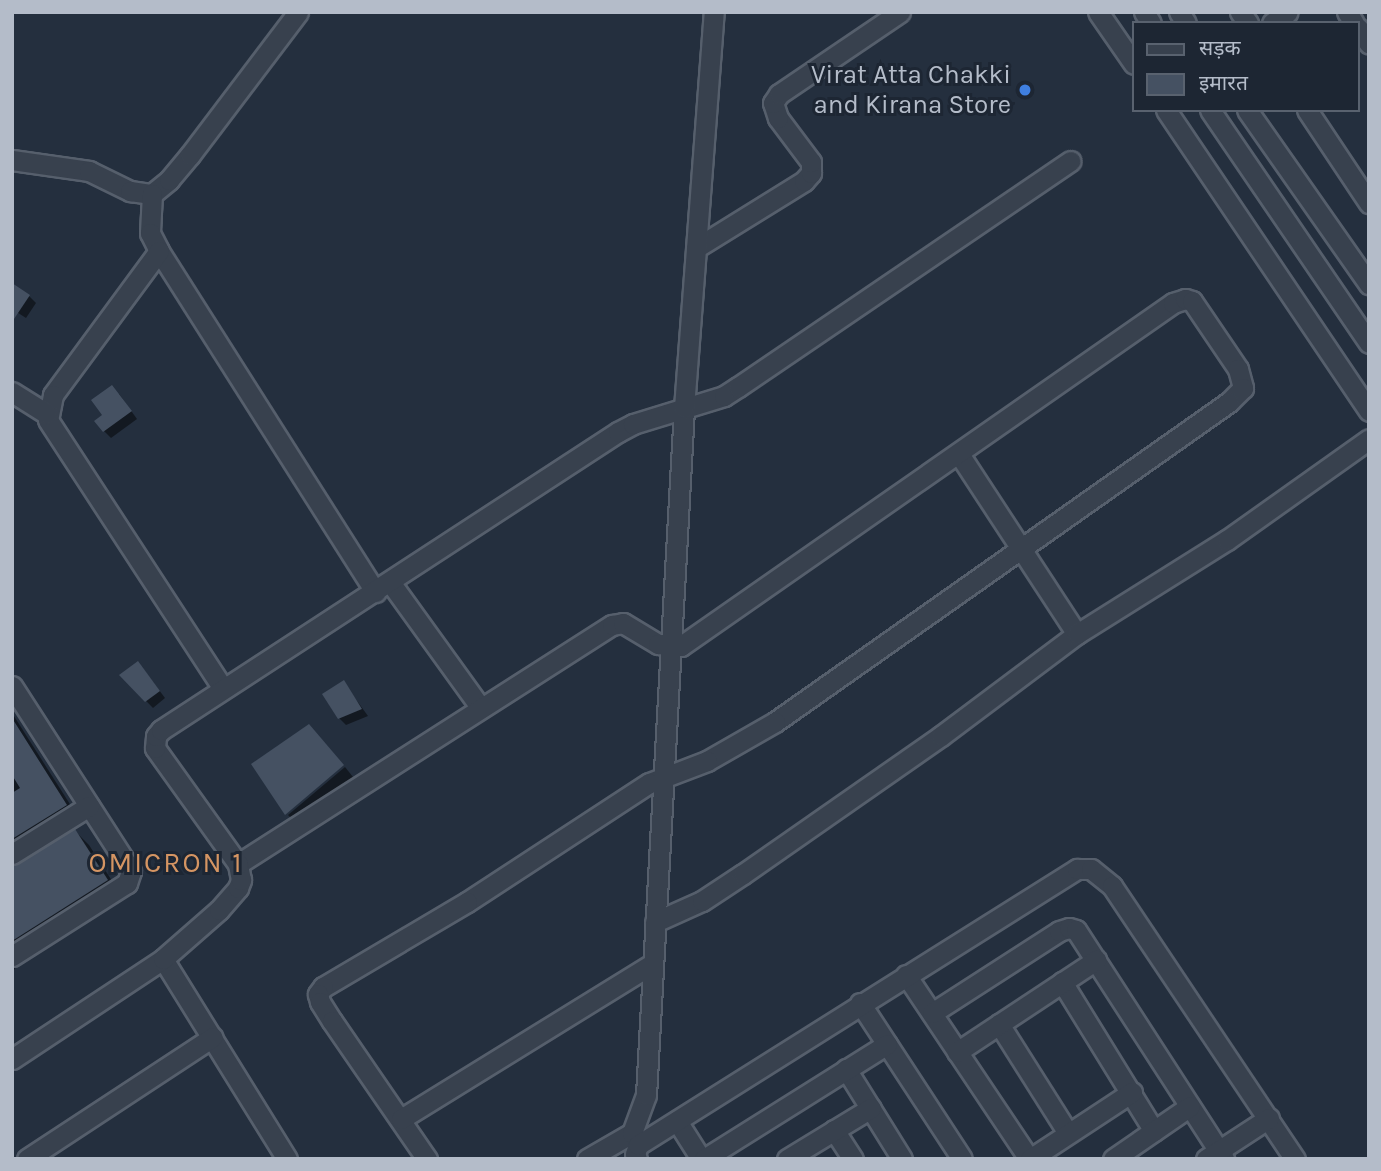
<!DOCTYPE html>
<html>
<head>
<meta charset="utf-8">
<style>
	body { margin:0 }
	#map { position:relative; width:1381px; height:1171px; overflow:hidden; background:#242f3e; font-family:Karla,"Noto Sans Devanagari",sans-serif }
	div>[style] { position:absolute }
	.shadow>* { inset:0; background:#0007 }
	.building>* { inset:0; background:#455162 }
	.roads { filter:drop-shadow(2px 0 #565f6c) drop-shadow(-2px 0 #565f6c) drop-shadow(0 2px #565f6c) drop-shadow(0 -2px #565f6c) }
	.minor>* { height:19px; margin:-9.5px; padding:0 9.5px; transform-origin:9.5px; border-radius:9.5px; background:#38414e }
	.dots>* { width:19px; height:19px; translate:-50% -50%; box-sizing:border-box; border:4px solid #1d2633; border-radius:50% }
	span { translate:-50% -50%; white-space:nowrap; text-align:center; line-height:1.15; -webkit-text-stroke:6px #1d2633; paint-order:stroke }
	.poi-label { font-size:26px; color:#b4bcc9 }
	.right { translate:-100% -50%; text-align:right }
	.neighbourhood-label { font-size:28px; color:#d59563; letter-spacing:2px }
	.frame { position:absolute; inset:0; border:14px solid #b4bcc9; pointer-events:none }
	.legend { position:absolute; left:1132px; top:21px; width:228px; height:91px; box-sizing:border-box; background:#1d2633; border:2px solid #59626f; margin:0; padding:9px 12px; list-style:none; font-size:21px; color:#b4bcc9 }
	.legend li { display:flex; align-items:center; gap:14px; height:35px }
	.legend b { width:35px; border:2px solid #59626f }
</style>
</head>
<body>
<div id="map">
	<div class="shadow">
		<i style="clip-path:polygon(29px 296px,36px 303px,26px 318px,12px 309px)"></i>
		<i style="clip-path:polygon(119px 394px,137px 419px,111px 438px,104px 431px)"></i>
		<i style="clip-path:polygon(144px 670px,165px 698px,153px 708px,121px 675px)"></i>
		<i style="clip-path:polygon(344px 683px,368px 716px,346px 725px,339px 718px)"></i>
		<i style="clip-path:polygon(12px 713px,80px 820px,12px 851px)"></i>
		<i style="clip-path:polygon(345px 767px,353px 777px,297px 824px,288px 815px)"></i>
		<i style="clip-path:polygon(75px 831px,89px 845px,121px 895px,19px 960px,12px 974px,12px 867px)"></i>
	</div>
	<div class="building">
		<i style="clip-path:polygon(12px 283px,30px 295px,12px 322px)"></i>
		<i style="clip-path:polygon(112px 385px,132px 411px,103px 432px,94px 421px,102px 415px,91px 400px)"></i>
		<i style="clip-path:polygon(138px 661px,160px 691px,145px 702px,119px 675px)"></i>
		<i style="clip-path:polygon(344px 680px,362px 709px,338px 719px,322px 694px)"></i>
		<i style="clip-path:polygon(12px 718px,67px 805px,12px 839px,12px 793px,20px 788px,12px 775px)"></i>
		<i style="clip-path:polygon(309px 724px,344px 765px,285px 815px,251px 764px)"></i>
		<i style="clip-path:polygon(75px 829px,108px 880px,12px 941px,12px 866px)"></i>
	</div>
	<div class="roads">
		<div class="minor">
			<i style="left:1098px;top:12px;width:63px;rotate:55.3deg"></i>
			<i style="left:1144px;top:12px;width:13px;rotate:58deg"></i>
			<i style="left:1179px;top:12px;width:13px;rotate:58deg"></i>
			<i style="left:1240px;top:12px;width:14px;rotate:54deg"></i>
			<i style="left:1347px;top:12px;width:13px;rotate:58deg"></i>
			<i style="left:1272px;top:23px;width:19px;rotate:-35deg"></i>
			<i style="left:1358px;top:28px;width:19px;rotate:55deg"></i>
			<i style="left:1166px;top:110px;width:363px;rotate:56deg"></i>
			<i style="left:1210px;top:110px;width:282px;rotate:55.7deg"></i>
			<i style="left:1247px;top:110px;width:213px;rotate:55deg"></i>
			<i style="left:1307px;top:110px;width:112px;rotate:56.3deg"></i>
			<i style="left:12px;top:160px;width:78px;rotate:8.1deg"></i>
			<i style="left:89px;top:171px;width:46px;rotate:26deg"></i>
			<i style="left:130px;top:191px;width:22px;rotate:8deg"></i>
			<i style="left:152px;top:194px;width:22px;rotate:-39deg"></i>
			<i style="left:169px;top:180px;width:33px;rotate:-50deg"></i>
			<i style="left:190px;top:155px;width:179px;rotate:-52.9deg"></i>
			<i style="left:152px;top:194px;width:39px;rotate:93deg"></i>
			<i style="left:150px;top:233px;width:20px;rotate:63deg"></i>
			<i style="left:159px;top:251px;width:404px;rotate:57.6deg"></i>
			<i style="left:696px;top:248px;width:127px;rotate:-31.8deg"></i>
			<i style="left:804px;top:181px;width:11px;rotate:-49deg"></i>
			<i style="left:811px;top:173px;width:11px;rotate:-90deg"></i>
			<i style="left:811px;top:162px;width:55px;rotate:-126.9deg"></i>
			<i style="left:778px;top:118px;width:16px;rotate:-108deg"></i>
			<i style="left:773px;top:103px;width:11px;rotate:-56deg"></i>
			<i style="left:779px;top:94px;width:146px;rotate:-34.1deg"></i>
			<i style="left:159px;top:251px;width:179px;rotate:126.4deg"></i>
			<i style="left:53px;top:395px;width:25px;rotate:101deg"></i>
			<i style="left:48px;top:420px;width:319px;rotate:56.9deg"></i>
			<i style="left:12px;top:392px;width:41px;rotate:32.2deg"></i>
			<i style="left:959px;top:454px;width:215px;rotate:56.8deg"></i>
			<i style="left:390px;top:582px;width:155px;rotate:54.2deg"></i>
			<i style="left:12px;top:686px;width:220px;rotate:57.2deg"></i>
			<i style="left:131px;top:871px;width:13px;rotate:108deg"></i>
			<i style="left:127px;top:883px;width:136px;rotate:147.6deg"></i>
			<i style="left:12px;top:854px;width:91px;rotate:-31.9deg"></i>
			<i style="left:238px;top:864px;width:444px;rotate:-32.6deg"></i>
			<i style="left:612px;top:625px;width:11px;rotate:-10deg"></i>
			<i style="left:623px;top:623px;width:41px;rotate:31deg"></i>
			<i style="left:658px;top:644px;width:23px;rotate:5deg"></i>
			<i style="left:681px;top:646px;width:600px;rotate:-34.88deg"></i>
			<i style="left:1173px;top:303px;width:13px;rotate:-18deg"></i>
			<i style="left:1185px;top:299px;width:7px;rotate:16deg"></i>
			<i style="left:1192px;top:301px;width:82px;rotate:55.9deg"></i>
			<i style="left:1238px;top:369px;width:20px;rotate:75deg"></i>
			<i style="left:1243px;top:388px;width:20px;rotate:135deg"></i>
			<i style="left:1229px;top:402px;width:555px;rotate:144.82deg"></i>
			<i style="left:775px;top:722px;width:78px;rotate:150.2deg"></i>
			<i style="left:707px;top:761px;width:62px;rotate:159.2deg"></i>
			<i style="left:649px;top:783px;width:217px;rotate:146.8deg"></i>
			<i style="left:467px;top:902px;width:167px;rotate:149.4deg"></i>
			<i style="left:323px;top:987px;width:9px;rotate:126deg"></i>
			<i style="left:318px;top:994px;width:8px;rotate:76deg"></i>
			<i style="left:320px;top:1002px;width:22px;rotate:58deg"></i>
			<i style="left:332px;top:1021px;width:168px;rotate:55.5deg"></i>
			<i style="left:655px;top:922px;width:51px;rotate:-24.1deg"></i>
			<i style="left:702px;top:901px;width:49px;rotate:-33.4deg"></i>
			<i style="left:743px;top:874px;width:241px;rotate:-34.9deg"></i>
			<i style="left:941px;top:736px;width:170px;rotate:-36.9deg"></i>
			<i style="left:1077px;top:634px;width:177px;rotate:-32.1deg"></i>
			<i style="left:1227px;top:540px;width:174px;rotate:-35.4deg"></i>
			<i style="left:163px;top:959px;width:235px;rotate:58.2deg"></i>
			<i style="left:906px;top:975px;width:221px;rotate:56.2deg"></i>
			<i style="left:1062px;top:982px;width:175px;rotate:58.3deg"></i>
			<i style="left:860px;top:1003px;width:186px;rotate:56.8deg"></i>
			<i style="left:932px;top:1013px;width:151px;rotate:-32.8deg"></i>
			<i style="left:1059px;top:931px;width:10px;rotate:-17deg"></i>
			<i style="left:1069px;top:928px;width:7px;rotate:16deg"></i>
			<i style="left:1076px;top:930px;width:273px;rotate:57.1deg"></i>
			<i style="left:999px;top:1024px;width:129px;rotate:57.7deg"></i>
			<i style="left:957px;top:1052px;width:167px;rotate:-33.5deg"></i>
			<i style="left:12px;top:1059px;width:181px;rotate:-33.5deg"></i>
			<i style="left:163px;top:959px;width:74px;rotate:-41.2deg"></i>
			<i style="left:219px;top:910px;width:29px;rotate:-49deg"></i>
			<i style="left:238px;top:888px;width:9px;rotate:-69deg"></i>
			<i style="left:241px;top:880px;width:16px;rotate:-101deg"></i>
			<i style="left:238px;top:864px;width:143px;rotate:-125.6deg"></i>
			<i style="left:155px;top:748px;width:12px;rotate:-85deg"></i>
			<i style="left:156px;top:736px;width:8px;rotate:-50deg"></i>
			<i style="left:161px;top:730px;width:546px;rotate:-33.11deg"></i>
			<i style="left:618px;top:432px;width:17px;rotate:-28deg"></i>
			<i style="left:633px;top:424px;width:95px;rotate:-17.1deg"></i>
			<i style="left:724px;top:396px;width:17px;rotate:-33deg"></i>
			<i style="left:738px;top:387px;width:402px;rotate:-34.2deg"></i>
			<i style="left:846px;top:1069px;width:106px;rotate:58.1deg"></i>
			<i style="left:401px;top:1119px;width:295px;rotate:-31.7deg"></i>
			<i style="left:677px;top:1121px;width:45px;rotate:57.7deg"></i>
			<i style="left:834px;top:1130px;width:35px;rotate:57deg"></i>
			<i style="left:27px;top:1159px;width:222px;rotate:-33.3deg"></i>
			<i style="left:587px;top:1159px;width:52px;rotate:-30deg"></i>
			<i style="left:632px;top:1133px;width:40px;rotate:-69.8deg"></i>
			<i style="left:646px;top:1095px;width:688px;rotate:-86.83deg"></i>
			<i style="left:684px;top:408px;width:397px;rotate:-85.7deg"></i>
			<i style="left:637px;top:1159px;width:5px;rotate:-112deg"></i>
			<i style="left:635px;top:1154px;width:9px;rotate:-72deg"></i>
			<i style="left:638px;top:1145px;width:519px;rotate:-32.16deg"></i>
			<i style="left:1077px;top:869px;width:14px"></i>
			<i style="left:1091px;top:869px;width:27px;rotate:39deg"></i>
			<i style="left:1112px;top:886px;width:329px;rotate:56.2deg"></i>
			<i style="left:704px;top:1159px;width:216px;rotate:-32.1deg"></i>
			<i style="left:787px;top:1159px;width:98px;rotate:-31.3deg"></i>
			<i style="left:1030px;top:1159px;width:122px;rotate:-33.3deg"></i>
			<i style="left:1113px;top:1159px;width:93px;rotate:-34.5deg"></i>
			<i style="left:1206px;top:1159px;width:75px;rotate:-33.1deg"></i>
		</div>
	</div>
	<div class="dots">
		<i style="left:1025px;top:90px;background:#3f7fe0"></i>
	</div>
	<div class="poi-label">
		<span class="right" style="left:1011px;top:90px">Virat Atta Chakki<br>and Kirana Store</span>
	</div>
	<div class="neighbourhood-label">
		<span style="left:166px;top:863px">OMICRON 1</span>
	</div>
	<div class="frame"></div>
	<ul class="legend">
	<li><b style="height:9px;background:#38414e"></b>सड़क</li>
	<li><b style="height:19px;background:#455162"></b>इमारत</li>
	</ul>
</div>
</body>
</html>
